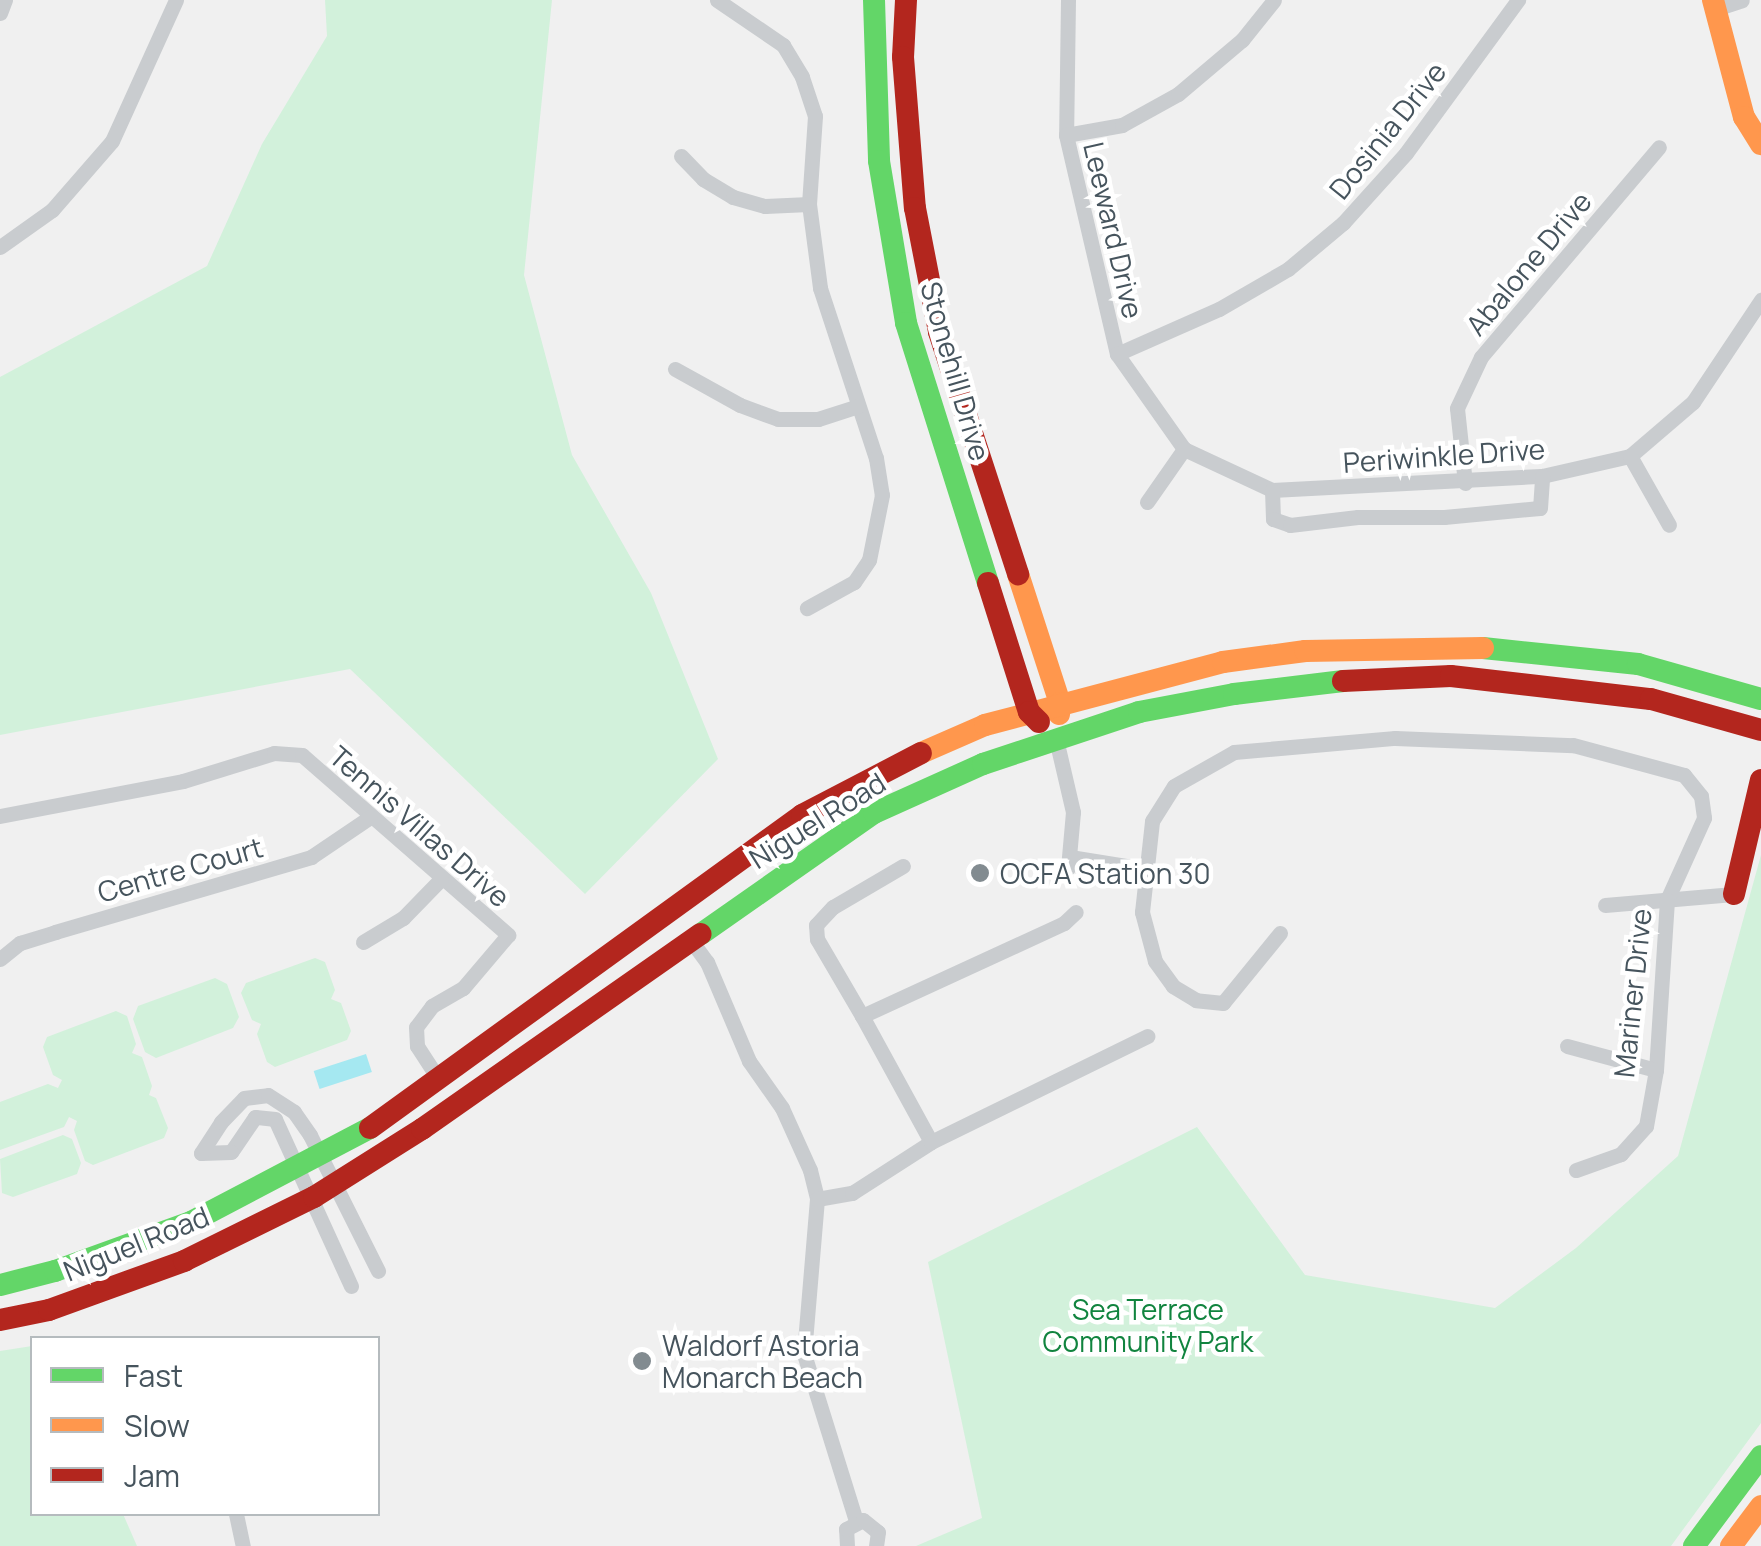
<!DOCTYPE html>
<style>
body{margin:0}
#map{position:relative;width:1761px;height:1546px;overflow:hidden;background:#f0f0f0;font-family:Manrope,sans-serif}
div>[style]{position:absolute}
.green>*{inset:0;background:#d2f1db}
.water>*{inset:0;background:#a5e8f1;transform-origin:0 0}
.street>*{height:15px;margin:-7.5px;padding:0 7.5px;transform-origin:7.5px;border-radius:7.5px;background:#c9cccf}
.fast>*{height:22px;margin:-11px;padding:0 11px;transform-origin:11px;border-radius:11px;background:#63d668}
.slow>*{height:22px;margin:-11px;padding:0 11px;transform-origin:11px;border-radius:11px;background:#ff974d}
.jam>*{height:22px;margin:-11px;padding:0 11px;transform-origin:11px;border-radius:11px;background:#b3261e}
.dots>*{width:28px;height:28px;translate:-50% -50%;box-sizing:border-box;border:5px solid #fff;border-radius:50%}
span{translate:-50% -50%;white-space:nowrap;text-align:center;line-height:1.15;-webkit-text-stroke:9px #fff;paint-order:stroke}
.street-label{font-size:28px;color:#46545d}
.poi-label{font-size:28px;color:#46545d}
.left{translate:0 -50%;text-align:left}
.park-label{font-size:28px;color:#11843f}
.legend{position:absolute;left:30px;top:1336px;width:350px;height:180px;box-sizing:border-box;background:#fff;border:2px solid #b5bbbe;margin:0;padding:12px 18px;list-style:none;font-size:30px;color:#46545d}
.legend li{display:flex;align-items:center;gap:20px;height:50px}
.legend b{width:50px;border:2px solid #b5bbbe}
</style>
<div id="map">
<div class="green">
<div style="clip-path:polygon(325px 0,552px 0,524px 275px,572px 455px,651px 593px,718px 759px,585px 894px,350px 669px,0 735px,0 377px,207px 266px,262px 144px,327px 36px)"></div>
<div style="clip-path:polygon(1761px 855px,1761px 1423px,1671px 1546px,916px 1546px,982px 1518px,928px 1262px,1197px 1127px,1305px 1275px,1495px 1308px,1576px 1248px,1678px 1156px)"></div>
<div style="clip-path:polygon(315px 958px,325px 962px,335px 990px,331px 999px,341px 1003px,351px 1031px,347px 1040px,275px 1067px,267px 1062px,257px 1034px,261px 1024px,252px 1020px,241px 993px,246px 983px)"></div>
<div style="clip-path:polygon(215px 978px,227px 984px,239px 1017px,233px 1028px,156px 1058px,145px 1052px,133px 1019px,138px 1006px)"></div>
<div style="clip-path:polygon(116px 1011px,127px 1016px,136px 1044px,132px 1053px,142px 1057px,152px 1086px,149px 1095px,156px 1098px,168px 1128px,164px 1138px,93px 1165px,85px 1161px,74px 1130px,77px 1121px,69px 1117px,64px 1127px,0 1150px,0 1102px,48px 1084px,58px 1088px,62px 1080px,53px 1075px,43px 1047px,47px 1037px)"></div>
<div style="clip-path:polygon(63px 1135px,72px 1139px,81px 1163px,77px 1174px,13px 1197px,2px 1193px,0 1159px)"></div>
<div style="clip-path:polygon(32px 1346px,32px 1514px,123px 1514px,137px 1546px,0 1546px,0 1351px)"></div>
</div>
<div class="water">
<div style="left:366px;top:1054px;width:19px;height:55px;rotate:72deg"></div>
</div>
<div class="street">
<div style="left:717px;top:0;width:80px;rotate:34.3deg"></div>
<div style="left:783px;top:45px;width:37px;rotate:59deg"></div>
<div style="left:802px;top:77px;width:41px;rotate:71.6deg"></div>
<div style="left:815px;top:116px;width:88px;rotate:93.9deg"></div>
<div style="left:809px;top:204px;width:85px;rotate:82.5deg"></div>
<div style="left:820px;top:288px;width:179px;rotate:71.8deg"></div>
<div style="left:876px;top:458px;width:37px;rotate:81deg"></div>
<div style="left:882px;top:495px;width:66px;rotate:101.3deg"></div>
<div style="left:869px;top:560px;width:27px;rotate:124deg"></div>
<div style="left:854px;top:582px;width:54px;rotate:151deg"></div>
<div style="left:1068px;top:0;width:135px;rotate:90.8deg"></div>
<div style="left:1066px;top:135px;width:225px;rotate:76.9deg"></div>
<div style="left:1117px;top:354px;width:116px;rotate:54.8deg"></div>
<div style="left:1184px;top:449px;width:97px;rotate:25deg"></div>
<div style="left:1272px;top:490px;width:270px;rotate:-3deg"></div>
<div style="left:1542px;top:476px;width:90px;rotate:-12.8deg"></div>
<div style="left:1630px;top:456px;width:83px;rotate:-40.6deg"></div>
<div style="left:1693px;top:402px;width:123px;rotate:-56.3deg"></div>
<div style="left:1715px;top:9px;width:28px;rotate:-18deg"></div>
<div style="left:0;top:13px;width:14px;rotate:-69deg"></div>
<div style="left:1066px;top:135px;width:57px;rotate:-10.1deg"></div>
<div style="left:1122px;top:125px;width:64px;rotate:-29deg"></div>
<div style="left:1178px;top:94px;width:84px;rotate:-40.2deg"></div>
<div style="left:1242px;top:40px;width:51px;rotate:-51.3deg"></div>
<div style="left:681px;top:156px;width:32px;rotate:46deg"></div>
<div style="left:703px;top:179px;width:35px;rotate:31deg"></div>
<div style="left:733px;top:197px;width:33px;rotate:16deg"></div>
<div style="left:765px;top:206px;width:44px;rotate:-2.6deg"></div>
<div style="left:0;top:247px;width:64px;rotate:-35.4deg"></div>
<div style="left:52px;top:210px;width:91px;rotate:-49deg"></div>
<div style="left:112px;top:141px;width:155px;rotate:-65.6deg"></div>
<div style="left:1117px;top:354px;width:111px;rotate:-23.8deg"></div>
<div style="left:1219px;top:309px;width:80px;rotate:-30.1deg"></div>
<div style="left:1288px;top:269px;width:72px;rotate:-39.9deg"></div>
<div style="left:1343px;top:223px;width:94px;rotate:-48deg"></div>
<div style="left:1406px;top:153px;width:190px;rotate:-53.8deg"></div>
<div style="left:675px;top:369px;width:74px;rotate:29deg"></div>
<div style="left:740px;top:405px;width:40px;rotate:20.2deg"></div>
<div style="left:778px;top:419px;width:40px"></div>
<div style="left:818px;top:419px;width:42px;rotate:-18deg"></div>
<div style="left:1630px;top:456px;width:79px;rotate:60.5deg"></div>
<div style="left:1465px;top:483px;width:75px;rotate:-96.1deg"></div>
<div style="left:1457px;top:408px;width:56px;rotate:-64.8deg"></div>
<div style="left:1481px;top:357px;width:275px;rotate:-49.7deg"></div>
<div style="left:1272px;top:490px;width:29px;rotate:88deg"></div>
<div style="left:1273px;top:519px;width:18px;rotate:19deg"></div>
<div style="left:1290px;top:525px;width:68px;rotate:-6.7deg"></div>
<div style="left:1358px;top:517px;width:86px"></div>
<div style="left:1444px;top:517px;width:96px;rotate:-5.4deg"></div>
<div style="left:1540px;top:508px;width:32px;rotate:-86deg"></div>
<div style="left:1147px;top:502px;width:65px;rotate:-55.1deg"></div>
<div style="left:1056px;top:739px;width:75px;rotate:76.9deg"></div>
<div style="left:1073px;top:812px;width:56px;rotate:95.1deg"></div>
<div style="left:0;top:816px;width:186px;rotate:-10.8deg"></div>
<div style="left:183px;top:781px;width:95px;rotate:-17.1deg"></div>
<div style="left:274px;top:753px;width:28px;rotate:4deg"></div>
<div style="left:302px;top:755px;width:274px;rotate:41.1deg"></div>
<div style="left:508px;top:935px;width:70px;rotate:130.3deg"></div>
<div style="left:463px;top:988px;width:36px;rotate:150deg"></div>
<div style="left:432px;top:1006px;width:26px;rotate:127deg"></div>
<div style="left:416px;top:1027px;width:19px;rotate:87deg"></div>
<div style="left:417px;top:1046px;width:37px;rotate:57deg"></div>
<div style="left:1070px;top:857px;width:77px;rotate:9deg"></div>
<div style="left:1605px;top:905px;width:129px;rotate:-4.9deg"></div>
<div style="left:1280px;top:933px;width:90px;rotate:129.2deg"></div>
<div style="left:1223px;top:1003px;width:27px;rotate:-174deg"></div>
<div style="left:1196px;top:1000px;width:27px;rotate:-149deg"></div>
<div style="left:1173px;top:986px;width:31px;rotate:-126deg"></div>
<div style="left:1155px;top:961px;width:51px;rotate:-104.9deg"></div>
<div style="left:1142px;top:912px;width:92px;rotate:-83.7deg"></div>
<div style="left:1152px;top:821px;width:41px;rotate:-57.8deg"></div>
<div style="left:1174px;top:786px;width:69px;rotate:-29.5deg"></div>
<div style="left:1234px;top:752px;width:162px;rotate:-5deg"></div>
<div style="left:1395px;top:738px;width:178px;rotate:2.3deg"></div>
<div style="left:1573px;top:745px;width:115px;rotate:15.1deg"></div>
<div style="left:1684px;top:775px;width:27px;rotate:51deg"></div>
<div style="left:1701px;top:796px;width:22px;rotate:82deg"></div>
<div style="left:1704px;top:818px;width:90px;rotate:114.3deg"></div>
<div style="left:1667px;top:900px;width:170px;rotate:93.7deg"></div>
<div style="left:1656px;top:1070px;width:57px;rotate:100.1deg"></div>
<div style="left:1646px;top:1126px;width:38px;rotate:132deg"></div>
<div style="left:1621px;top:1154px;width:48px;rotate:160.4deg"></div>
<div style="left:690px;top:939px;width:29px;rotate:54deg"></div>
<div style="left:707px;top:962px;width:108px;rotate:67deg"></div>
<div style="left:749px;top:1061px;width:57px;rotate:54.9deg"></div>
<div style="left:782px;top:1108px;width:68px;rotate:65.7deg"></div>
<div style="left:810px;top:1170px;width:30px;rotate:76deg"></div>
<div style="left:817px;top:1199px;width:156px;rotate:94.8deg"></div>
<div style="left:804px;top:1354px;width:175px;rotate:72.7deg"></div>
<div style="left:363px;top:942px;width:47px;rotate:-31deg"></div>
<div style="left:403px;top:918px;width:54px;rotate:-45.7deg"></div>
<div style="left:0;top:959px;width:26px;rotate:-39deg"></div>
<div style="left:20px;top:943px;width:37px;rotate:-17deg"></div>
<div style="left:55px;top:932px;width:267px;rotate:-16.3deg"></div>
<div style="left:311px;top:857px;width:71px;rotate:-34.1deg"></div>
<div style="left:862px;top:1016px;width:89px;rotate:-120.3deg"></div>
<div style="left:817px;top:939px;width:14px;rotate:-94deg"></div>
<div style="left:816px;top:925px;width:25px;rotate:-47deg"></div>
<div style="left:833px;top:907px;width:81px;rotate:-30.4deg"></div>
<div style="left:1567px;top:1046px;width:92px;rotate:15.1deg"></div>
<div style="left:931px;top:1142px;width:144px;rotate:-118.7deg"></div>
<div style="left:862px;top:1016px;width:222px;rotate:-24.7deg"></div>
<div style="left:1064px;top:923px;width:16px;rotate:-43deg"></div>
<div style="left:817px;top:1199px;width:36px;rotate:-10deg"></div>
<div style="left:852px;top:1193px;width:94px;rotate:-32.8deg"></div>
<div style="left:931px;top:1142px;width:241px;rotate:-26.1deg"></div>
<div style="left:351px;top:1286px;width:183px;rotate:-114.5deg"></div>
<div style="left:275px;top:1119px;width:20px;rotate:-174deg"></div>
<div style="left:255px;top:1117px;width:42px;rotate:124.4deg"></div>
<div style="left:231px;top:1152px;width:30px;rotate:178deg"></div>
<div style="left:201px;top:1153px;width:37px;rotate:-57deg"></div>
<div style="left:221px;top:1122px;width:33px;rotate:-46deg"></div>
<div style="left:244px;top:1098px;width:24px;rotate:-7deg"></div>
<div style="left:268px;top:1095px;width:31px;rotate:33deg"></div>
<div style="left:294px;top:1112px;width:28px;rotate:55deg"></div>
<div style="left:310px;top:1135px;width:152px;rotate:63.4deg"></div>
<div style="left:236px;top:1514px;width:33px;rotate:78deg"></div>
<div style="left:847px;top:1546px;width:17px;rotate:-93deg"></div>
<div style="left:846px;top:1529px;width:19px;rotate:-28deg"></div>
<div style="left:863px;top:1520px;width:19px;rotate:39deg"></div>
<div style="left:878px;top:1532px;width:14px;rotate:98deg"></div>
</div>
<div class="fast">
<div style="left:874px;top:0;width:161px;rotate:88.2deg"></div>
<div style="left:879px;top:161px;width:164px;rotate:80.5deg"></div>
<div style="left:906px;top:323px;width:273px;rotate:72.5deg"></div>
<div style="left:1483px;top:648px;width:156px;rotate:5.9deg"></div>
<div style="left:1638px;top:664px;width:128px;rotate:15.9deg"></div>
<div style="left:701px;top:934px;width:211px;rotate:-35deg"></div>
<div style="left:874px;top:813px;width:120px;rotate:-24.2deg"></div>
<div style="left:983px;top:764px;width:164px;rotate:-18.4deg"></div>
<div style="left:1139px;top:712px;width:97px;rotate:-10.7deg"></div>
<div style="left:1234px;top:694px;width:110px;rotate:-6.8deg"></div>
<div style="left:0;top:1285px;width:57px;rotate:-14.3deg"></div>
<div style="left:55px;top:1271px;width:145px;rotate:-19.8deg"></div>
<div style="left:191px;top:1222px;width:202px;rotate:-27.7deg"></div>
<div style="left:1694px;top:1546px;width:112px;rotate:-53.3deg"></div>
</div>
<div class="slow">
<div style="left:1713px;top:0;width:121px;rotate:75.2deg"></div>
<div style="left:1744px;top:117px;width:32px;rotate:58deg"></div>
<div style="left:1018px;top:574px;width:136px;rotate:72deg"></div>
<div style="left:1060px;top:703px;width:11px;rotate:95deg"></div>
<div style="left:921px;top:753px;width:70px;rotate:-23.6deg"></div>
<div style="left:985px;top:725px;width:246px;rotate:-14.8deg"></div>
<div style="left:1223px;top:662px;width:83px;rotate:-7.6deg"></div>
<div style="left:1305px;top:651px;width:178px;rotate:-1deg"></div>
<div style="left:1731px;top:1546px;width:50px;rotate:-53.1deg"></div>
</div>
<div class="jam">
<div style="left:906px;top:0;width:57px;rotate:93deg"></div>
<div style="left:903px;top:57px;width:151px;rotate:85.5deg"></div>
<div style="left:915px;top:208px;width:126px;rotate:79deg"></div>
<div style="left:939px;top:332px;width:255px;rotate:71.9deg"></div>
<div style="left:988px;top:583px;width:135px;rotate:72.4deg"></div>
<div style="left:1029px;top:712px;width:14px;rotate:45deg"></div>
<div style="left:1343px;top:681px;width:108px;rotate:-2.7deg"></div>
<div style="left:1451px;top:676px;width:201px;rotate:6.6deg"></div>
<div style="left:1651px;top:699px;width:114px;rotate:15.7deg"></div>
<div style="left:1734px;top:894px;width:117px;rotate:-76.7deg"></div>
<div style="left:370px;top:1128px;width:533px;rotate:-35.92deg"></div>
<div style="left:802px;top:815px;width:134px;rotate:-27.5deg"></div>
<div style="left:0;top:1320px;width:50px;rotate:-11.5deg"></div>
<div style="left:49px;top:1310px;width:144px;rotate:-19.9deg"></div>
<div style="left:184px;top:1261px;width:145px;rotate:-26.2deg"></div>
<div style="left:314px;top:1197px;width:128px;rotate:-32.2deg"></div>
<div style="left:422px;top:1129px;width:340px;rotate:-35deg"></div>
</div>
<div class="dots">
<div style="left:980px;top:873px;background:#828b90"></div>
<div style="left:642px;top:1361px;background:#828b90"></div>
</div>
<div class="street-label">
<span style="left:1387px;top:130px;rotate:-51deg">Dosinia Drive</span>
<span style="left:1114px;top:230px;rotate:77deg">Leeward Drive</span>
<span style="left:1528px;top:263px;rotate:-50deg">Abalone Drive</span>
<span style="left:956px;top:371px;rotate:74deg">Stonehill Drive</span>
<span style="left:1444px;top:455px;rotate:-4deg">Periwinkle Drive</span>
<span style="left:817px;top:820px;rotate:-32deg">Niguel Road</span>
<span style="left:420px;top:826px;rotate:41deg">Tennis Villas Drive</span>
<span style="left:180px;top:869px;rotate:-16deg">Centre Court</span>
<span style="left:1632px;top:993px;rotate:-84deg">Mariner Drive</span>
<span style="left:136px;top:1243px;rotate:-22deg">Niguel Road</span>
</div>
<div class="poi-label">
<span class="left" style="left:1000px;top:873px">OCFA Station 30</span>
<span class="left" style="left:662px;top:1361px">Waldorf Astoria<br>Monarch Beach</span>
</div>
<div class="park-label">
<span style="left:1148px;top:1325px">Sea Terrace<br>Community Park</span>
</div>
<ul class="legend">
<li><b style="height:12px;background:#63d668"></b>Fast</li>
<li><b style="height:12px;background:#ff974d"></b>Slow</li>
<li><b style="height:12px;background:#b3261e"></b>Jam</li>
</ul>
</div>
